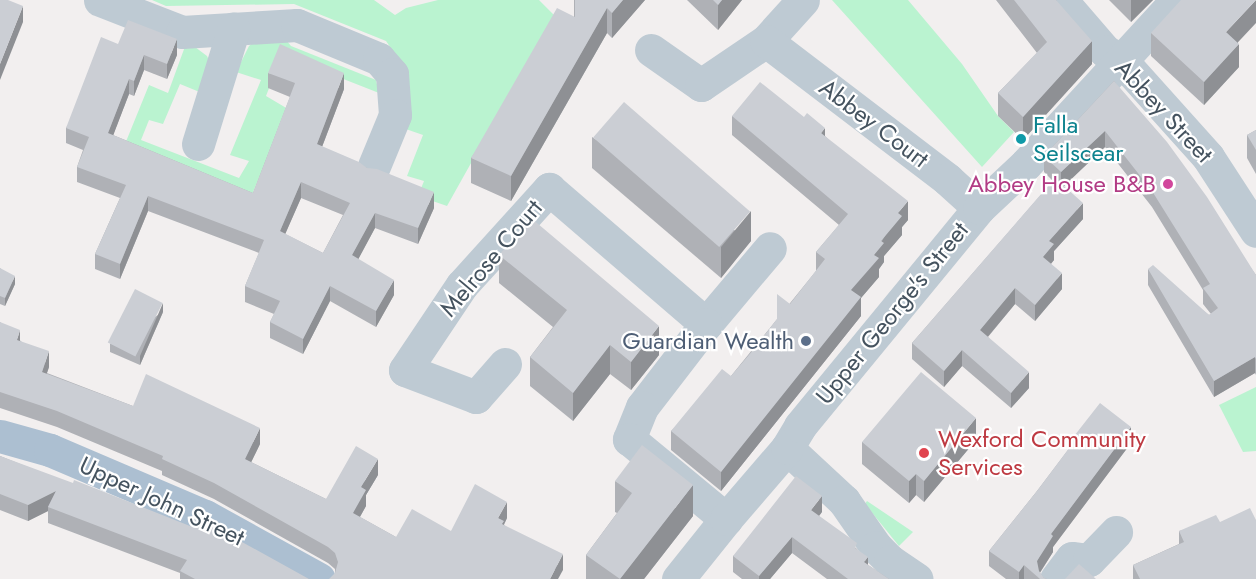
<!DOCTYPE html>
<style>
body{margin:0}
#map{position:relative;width:1256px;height:579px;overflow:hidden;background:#f2efef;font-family:Jost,sans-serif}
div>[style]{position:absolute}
.green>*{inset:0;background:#baf3d0}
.minor>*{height:33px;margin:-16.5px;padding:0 16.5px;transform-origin:16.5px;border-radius:16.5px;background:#becad3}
.major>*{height:33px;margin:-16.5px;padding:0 16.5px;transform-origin:16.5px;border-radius:16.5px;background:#acbfd1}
.wall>*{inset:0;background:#afb1b6}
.shaded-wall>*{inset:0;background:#8e9094}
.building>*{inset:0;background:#cbced4;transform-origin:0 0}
.dots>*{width:16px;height:16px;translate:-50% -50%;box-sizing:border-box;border:3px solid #fff;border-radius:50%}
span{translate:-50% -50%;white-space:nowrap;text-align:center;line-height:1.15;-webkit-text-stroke:4.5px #fff;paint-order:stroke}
.street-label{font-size:24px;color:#45535f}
.culture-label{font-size:24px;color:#0d838f}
.left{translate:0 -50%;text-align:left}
.hotel-label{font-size:24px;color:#b23c85}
.right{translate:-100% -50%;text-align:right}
.service-label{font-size:24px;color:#4e5e75}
.health-label{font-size:24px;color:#be3a42}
</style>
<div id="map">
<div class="green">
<div style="clip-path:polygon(152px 0,374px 0,395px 15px,406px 8px,438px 0,539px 0,554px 15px,447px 206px,418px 196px,424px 181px,407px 176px,423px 135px,400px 127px,406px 70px,386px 41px,294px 4px,166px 6px)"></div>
<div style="clip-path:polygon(832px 0,908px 0,962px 64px,998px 116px,1014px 132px,982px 167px)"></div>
<div style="clip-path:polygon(281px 34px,291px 46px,376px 80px,379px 93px,295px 60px,280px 60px,266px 96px,288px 109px,251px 197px,125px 144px,149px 85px,168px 93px,187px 41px,207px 56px,213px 69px,202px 93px,180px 84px,163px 124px,149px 120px,141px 140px,239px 178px,249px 161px,230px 155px,261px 80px,236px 72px,249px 46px,262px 35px)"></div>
<div style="clip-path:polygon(1256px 387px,1256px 451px,1243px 452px,1219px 405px)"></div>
<div style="clip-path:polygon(867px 501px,913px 532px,899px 546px,865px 504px)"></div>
</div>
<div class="minor">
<div style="left:100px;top:0;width:88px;rotate:21.3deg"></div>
<div style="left:182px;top:32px;width:115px;rotate:-3.5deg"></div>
<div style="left:297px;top:25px;width:89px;rotate:22.5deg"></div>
<div style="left:379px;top:59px;width:20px;rotate:49deg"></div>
<div style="left:392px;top:74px;width:41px;rotate:85.8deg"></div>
<div style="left:395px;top:115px;width:55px;rotate:112.4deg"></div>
<div style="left:1061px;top:0;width:67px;rotate:49.2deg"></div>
<div style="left:1105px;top:51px;width:20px;rotate:30deg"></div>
<div style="left:1122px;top:61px;width:129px;rotate:48.1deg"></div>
<div style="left:1208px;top:157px;width:88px;rotate:57deg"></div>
<div style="left:766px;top:41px;width:55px;rotate:-47.9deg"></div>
<div style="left:651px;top:50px;width:61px;rotate:35deg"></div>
<div style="left:701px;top:85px;width:78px;rotate:-34.1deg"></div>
<div style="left:766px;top:41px;width:228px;rotate:37.3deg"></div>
<div style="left:947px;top:179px;width:43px;rotate:42.2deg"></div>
<div style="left:198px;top:144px;width:121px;rotate:-72.8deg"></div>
<div style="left:706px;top:324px;width:99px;rotate:-49.9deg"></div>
<div style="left:505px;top:364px;width:44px;rotate:131.3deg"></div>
<div style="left:476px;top:397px;width:76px;rotate:-159.2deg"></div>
<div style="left:405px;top:370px;width:102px;rotate:-56.2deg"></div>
<div style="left:462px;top:285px;width:130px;rotate:-47.8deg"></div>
<div style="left:549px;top:189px;width:207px;rotate:40.7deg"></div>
<div style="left:706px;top:324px;width:105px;rotate:127.6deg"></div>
<div style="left:642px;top:407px;width:35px;rotate:112deg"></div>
<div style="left:629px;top:439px;width:126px;rotate:39.5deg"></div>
<div style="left:787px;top:448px;width:78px;rotate:42.9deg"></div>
<div style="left:844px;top:501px;width:56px;rotate:55.2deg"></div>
<div style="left:876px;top:547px;width:20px;rotate:45deg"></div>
<div style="left:890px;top:561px;width:32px;rotate:34deg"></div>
<div style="left:678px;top:579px;width:77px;rotate:-51.3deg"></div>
<div style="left:726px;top:519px;width:94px;rotate:-49.3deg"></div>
<div style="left:787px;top:448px;width:26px;rotate:-59deg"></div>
<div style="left:800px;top:426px;width:282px;rotate:-50.6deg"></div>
<div style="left:979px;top:208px;width:64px;rotate:-43.1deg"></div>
<div style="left:1026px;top:164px;width:223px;rotate:-47.4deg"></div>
<div style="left:1056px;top:579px;width:26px;rotate:-53deg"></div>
<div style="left:1072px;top:558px;width:17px;rotate:7deg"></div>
<div style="left:1089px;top:560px;width:39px;rotate:-46deg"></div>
</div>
<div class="major">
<div style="left:0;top:436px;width:52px;rotate:15.6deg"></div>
<div style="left:50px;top:450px;width:168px;rotate:23.1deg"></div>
<div style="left:205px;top:516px;width:130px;rotate:28.9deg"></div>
</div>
<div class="wall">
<div style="clip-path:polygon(574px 0,645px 0,612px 38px,607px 33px,511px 201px,471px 183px,471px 158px,574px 17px)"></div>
<div style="clip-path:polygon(687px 0,742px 0,718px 30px)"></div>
<div style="clip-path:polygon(996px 0,1056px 0,1092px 64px,1023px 140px,998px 116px,998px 93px,1037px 53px)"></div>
<div style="clip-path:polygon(1109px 0,1153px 0,1131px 22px)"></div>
<div style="clip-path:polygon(1151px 33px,1238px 42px,1239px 67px,1204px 105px,1151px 56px)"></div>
<div style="clip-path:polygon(evenodd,118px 44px,177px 55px,167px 79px,144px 70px,134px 96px,129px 94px,113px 135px,253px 193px,290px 97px,268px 88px,268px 73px,344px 89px,322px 147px,367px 168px,434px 208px,418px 244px,375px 228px,358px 259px,394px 295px,376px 327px,330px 301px,303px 354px,270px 338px,270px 322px,274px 314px,245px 302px,245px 286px,259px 253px,148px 211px,120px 279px,95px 269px,95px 254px,120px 198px,77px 182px,77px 167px,83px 150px,66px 143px,66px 128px,118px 44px,301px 198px,343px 215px,323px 253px,285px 234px,301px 198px)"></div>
<div style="clip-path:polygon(1114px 81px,1256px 275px,1256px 375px,1255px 373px,1214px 397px,1148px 285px,1148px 269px,1209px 315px,1211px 314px,1203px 304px,1203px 290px,1152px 207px,1105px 147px,1063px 186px,1083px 219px,1054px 251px,1054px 260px,1051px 264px,1062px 289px,1035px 321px,1015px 304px,988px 337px,1029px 388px,1011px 408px,962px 366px,944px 387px,912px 359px,912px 343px,1053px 181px,1044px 172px,1044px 156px)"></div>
<div style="clip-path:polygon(732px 116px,825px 136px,908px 220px,902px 227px,902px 235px,884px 256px,884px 262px,879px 269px,879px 277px,861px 298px,861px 316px,721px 491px,671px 450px,671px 431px,731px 376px,816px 271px,816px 252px,839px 225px,732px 135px)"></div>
<div style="clip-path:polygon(1256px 130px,1256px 174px,1247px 158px,1247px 135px)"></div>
<div style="clip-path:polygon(592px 137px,751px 241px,721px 278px,592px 168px)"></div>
<div style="clip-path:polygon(499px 255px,659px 355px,631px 390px,610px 374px,573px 421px,530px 386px,530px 357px,553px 327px,499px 283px)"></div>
<div style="clip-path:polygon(0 268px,15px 284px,5px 306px,0 304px)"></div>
<div style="clip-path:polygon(163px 312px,140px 365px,110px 352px,110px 344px)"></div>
<div style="clip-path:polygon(0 322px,49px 367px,47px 373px,133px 406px,260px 444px,251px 462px,326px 499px,378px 475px,366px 495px,366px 506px,360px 517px,396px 537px,451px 531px,507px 518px,504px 525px,563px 570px,335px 573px,335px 569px,328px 563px,214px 499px,162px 475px,162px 471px,57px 427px,0 408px)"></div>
<div style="clip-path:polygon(976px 440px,924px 502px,916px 495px,909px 503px,862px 464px,862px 442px)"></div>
<div style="clip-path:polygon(1071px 440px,1131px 443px,1053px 547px,1053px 552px,1040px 573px,1044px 578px,1047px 579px,1006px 579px,989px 566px,989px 551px,1037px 491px,1071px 446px)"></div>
<div style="clip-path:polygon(0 456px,309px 579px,180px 579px,180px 573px,48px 523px,48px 511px,28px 521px,0 510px)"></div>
<div style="clip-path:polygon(615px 481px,693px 516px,644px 579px,586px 579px,586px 555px,617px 513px,615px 512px)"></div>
<div style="clip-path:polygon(822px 512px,819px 516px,857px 549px,868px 565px,889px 579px,827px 579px,792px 553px,770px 579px,742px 579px,733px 572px,733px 556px)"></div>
<div style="clip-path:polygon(1220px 522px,1256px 579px,1133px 579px,1133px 565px,1179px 544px,1179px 531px)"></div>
</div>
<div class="shaded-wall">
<div style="clip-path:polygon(623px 0,645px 0,612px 38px,612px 13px)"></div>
<div style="clip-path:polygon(722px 0,742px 0,718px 30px,718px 5px)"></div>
<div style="clip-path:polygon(1131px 0,1153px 0,1131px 22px)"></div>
<div style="clip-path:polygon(1256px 0,1256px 23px,1226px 55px,1226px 32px)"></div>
<div style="clip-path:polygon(23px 6px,23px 22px,0 80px,0 64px)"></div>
<div style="clip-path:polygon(607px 8px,607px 33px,511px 201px,511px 176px)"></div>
<div style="clip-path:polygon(177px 39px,177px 55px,167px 79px,167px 64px)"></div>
<div style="clip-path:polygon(1092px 41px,1092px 64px,1023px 140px,1023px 117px)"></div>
<div style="clip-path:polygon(1239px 44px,1239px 67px,1204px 105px,1204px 82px)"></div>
<div style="clip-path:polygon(144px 55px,144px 70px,134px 96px,134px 81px)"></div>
<div style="clip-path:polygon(344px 73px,344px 89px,317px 160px,317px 144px)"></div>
<div style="clip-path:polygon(129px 79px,129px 94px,108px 149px,108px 133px)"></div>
<div style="clip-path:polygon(825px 128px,825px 147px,821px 133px)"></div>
<div style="clip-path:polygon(1105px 131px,1105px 147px,1061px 189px,1061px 172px)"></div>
<div style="clip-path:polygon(301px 182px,301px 198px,280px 246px,280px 231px)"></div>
<div style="clip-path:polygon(434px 192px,434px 208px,418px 244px,418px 228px)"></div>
<div style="clip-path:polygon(148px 196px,148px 211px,120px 279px,120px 264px)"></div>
<div style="clip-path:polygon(908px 201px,908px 220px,902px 227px,902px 235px,884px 256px,884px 262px,879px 269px,879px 277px,861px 298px,861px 316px,721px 491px,721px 472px,874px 255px,898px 213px)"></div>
<div style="clip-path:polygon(1083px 203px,1083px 219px,1054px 251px,1054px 260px,1043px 273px,1043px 257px,1049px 241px)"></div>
<div style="clip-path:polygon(751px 211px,751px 241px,721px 278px,721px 247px)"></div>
<div style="clip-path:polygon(375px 213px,375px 228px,352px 271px,352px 255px)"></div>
<div style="clip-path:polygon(1062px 273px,1062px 289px,1035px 321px,1035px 305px)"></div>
<div style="clip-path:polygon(15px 276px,15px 284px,5px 306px,5px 298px)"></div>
<div style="clip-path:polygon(394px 280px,394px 295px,376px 327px,376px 311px)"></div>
<div style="clip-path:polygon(330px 286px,330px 301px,303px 354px,303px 339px)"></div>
<div style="clip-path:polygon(1015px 288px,1015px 304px,980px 346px,980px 330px)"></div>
<div style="clip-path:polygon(163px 303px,163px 312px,140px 365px,140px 356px)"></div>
<div style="clip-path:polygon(659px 326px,659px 355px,631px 390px,631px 362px)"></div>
<div style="clip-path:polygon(20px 330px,20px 345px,17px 340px)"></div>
<div style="clip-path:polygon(610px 345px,610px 374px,573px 421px,573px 393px)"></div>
<div style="clip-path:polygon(962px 350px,962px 366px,944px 387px,944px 371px)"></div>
<div style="clip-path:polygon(49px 351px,49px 367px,42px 387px,42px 372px)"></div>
<div style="clip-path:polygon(1255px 357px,1255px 373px,1214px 397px,1214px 381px)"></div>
<div style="clip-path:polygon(1029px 372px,1029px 388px,1011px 408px,1011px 393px)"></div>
<div style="clip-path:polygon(976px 418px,976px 440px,924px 502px,924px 481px)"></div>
<div style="clip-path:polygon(1131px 427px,1131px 443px,1053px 547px,1053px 552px,1037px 577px,1037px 561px,1051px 534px)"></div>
<div style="clip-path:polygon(260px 428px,260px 444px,245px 475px,245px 459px)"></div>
<div style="clip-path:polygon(378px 459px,378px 475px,366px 495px,366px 506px,353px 529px,353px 513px,361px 487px)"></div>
<div style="clip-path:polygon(916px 474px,916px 495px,909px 503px,909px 481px)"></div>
<div style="clip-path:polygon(693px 485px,693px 516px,644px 579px,620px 579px)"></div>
<div style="clip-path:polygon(56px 491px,48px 507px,48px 511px,28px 521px,28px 505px)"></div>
<div style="clip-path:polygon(822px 496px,822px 512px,811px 526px,811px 510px)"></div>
<div style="clip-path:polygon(507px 502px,507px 518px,504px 524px,504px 537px,498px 518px)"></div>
<div style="clip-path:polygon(792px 537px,792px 553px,770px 579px,759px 579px,759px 576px)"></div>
<div style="clip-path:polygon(563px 554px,563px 570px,558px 579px,550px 579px)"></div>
<div style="clip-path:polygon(868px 557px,868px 572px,864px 562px)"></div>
<div style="clip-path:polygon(1024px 565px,1024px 579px,1019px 579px,1019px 572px)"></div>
</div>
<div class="building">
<div style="clip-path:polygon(0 0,8px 0,23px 6px,0 64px)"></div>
<div style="clip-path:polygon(575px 0,623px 0,612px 13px,607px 8px,511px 176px,471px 158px,557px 8px,575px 17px)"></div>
<div style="clip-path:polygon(713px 0,722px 0,718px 5px)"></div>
<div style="clip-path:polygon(1014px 0,1056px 0,1092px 41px,1023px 117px,998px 93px,1047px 42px)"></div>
<div style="clip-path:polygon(1181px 0,1256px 0,1226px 32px,1239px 44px,1204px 82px,1151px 33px)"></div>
<div style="clip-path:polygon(evenodd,128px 20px,177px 39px,167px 64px,144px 55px,134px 81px,129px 79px,108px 133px,253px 193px,295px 83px,268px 73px,280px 44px,344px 73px,317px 144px,359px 162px,367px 168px,377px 169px,434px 192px,418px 228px,375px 213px,352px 255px,394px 280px,376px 311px,330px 286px,303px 339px,270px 322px,280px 301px,245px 286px,264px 240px,148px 196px,120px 264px,95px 254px,126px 185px,77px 167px,89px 137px,66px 128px,101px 37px,118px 44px,128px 20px,301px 182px,350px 203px,323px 253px,280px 231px,301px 182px)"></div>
<div style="clip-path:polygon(1114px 81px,1167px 142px,1207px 197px,1256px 275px,1256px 359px,1255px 357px,1214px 381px,1148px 269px,1153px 265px,1209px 315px,1218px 308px,1203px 288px,1210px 284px,1152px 191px,1105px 131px,1061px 172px,1044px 156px)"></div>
<div style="clip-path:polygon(760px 82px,804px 117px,807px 113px,825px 128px,821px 133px,908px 201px,898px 213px,902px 216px,881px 241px,884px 243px,874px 255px,879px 258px,851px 290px,861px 297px,721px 472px,671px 431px,722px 369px,731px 376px,754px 349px,777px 319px,777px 294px,790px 304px,825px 259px,816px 252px,848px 214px,732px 116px)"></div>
<div style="left:624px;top:102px;width:167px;height:47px;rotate:41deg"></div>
<div style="clip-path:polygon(1256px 130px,1256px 150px,1247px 135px)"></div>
<div style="clip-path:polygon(1055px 178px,1083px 203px,1049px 241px,1054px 244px,1043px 257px,1062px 273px,1035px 305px,1015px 288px,980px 330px,1029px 372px,1011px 393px,962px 350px,944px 371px,912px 343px)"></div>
<div style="clip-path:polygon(531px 218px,659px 326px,631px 362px,610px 345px,573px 393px,530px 357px,567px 310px,499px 255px)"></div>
<div style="clip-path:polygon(0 268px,15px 276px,5px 298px,0 296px)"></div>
<div style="left:135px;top:289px;width:31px;height:60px;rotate:27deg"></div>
<div style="clip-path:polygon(0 322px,20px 330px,17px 340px,49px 351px,42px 372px,133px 406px,146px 374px,260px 428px,245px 459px,326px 499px,356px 446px,378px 459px,361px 487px,366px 490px,353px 513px,396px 537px,412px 509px,451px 531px,475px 484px,507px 502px,498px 518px,504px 521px,502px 524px,563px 554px,550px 579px,329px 579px,335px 573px,338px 562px,335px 553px,328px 547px,214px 483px,162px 459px,163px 456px,57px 411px,0 392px)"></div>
<div style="clip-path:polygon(921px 372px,976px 418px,924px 481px,916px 474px,909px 481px,862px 442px)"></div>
<div style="clip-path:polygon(1100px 403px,1131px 427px,1051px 534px,1053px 536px,1037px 561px,1039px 571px,1044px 578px,1047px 579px,1040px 579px,1024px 565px,1019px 572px,989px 551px,1037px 491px,1073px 443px,1071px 440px)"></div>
<div style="clip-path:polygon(642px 445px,693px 485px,620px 579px,586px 555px,632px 493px,615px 481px)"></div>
<div style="clip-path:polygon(0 456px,73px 483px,74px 480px,190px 526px,195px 516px,309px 579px,195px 579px,180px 571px,187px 560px,48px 507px,56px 491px,28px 505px,0 494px)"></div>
<div style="clip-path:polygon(796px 476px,822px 496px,811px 510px,857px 543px,855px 548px,868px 557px,864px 562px,889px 579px,848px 579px,792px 537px,759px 576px,733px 556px)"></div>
<div style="clip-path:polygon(1250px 508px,1256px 520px,1256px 579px,1140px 579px,1133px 565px,1184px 542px,1179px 531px,1216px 515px,1220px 522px)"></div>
<div style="clip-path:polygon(1079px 564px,1096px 579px,1065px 579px)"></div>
</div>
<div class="dots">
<div style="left:1021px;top:139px;background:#0f9aa8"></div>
<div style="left:1168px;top:184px;background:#d1479c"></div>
<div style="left:806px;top:341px;background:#5c6f8a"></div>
<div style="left:924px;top:453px;background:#e0444e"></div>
</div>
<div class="street-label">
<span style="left:1164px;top:111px;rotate:47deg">Abbey Street</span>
<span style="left:874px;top:123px;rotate:37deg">Abbey Court</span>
<span style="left:491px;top:258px;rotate:-50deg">Melrose Court</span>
<span style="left:892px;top:313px;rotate:-51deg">Upper George's Street</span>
<span style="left:162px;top:501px;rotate:25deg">Upper John Street</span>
</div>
<div class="culture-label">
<span class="left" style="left:1033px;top:139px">Falla<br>Seilscear</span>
</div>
<div class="hotel-label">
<span class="right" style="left:1156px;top:184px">Abbey House B&amp;B</span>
</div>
<div class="service-label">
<span class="right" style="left:794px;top:341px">Guardian Wealth</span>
</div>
<div class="health-label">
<span class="left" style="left:938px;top:453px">Wexford Community<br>Services</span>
</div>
</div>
